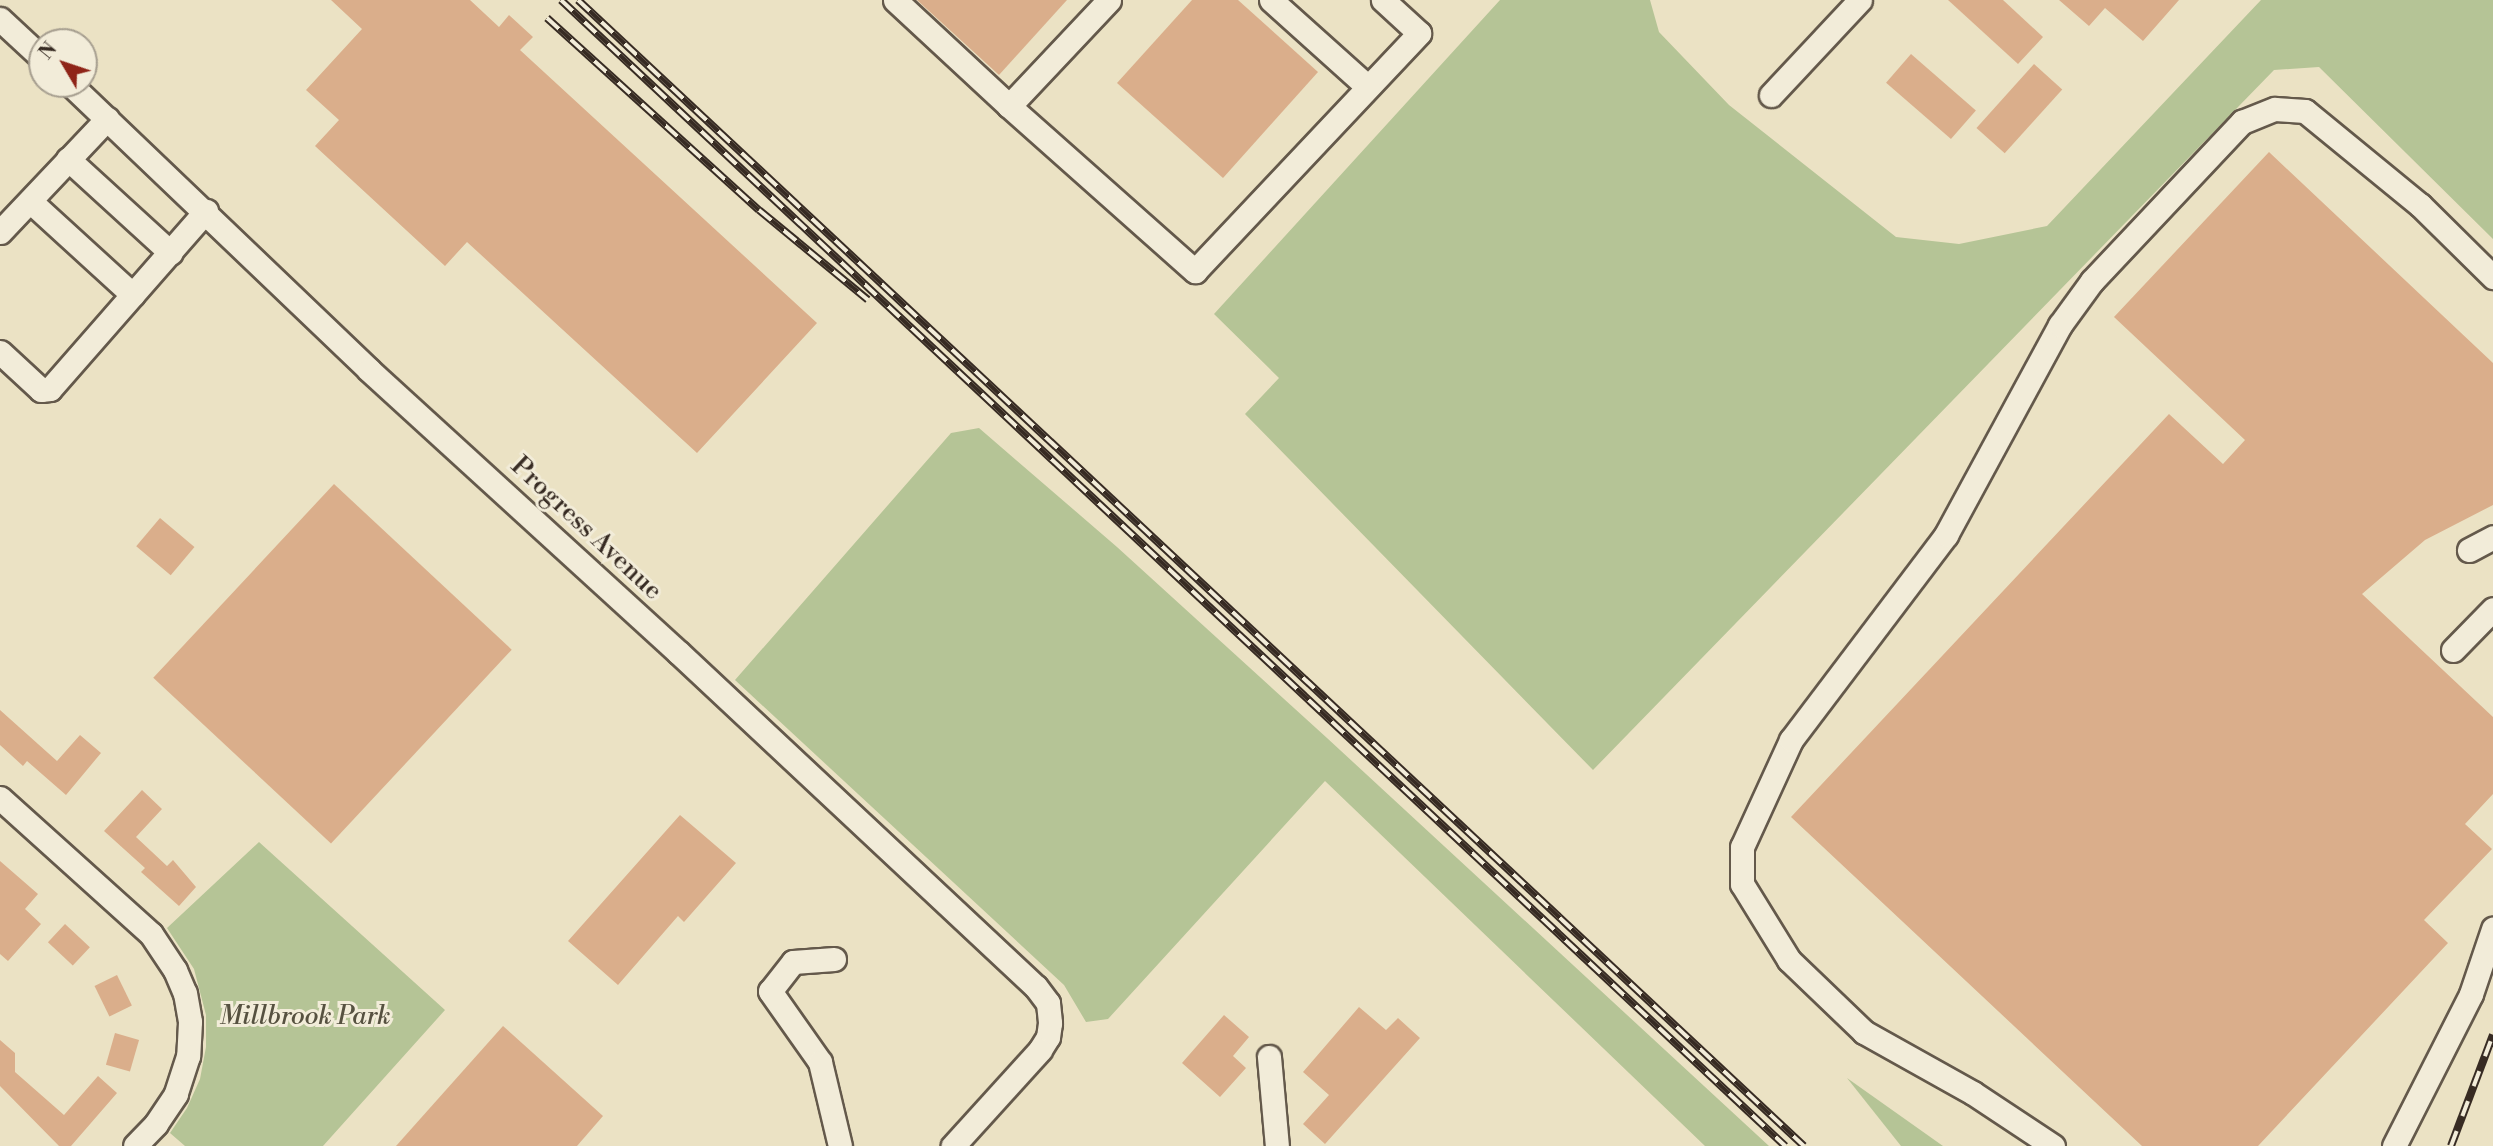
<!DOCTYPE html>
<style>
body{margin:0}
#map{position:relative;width:2493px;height:1146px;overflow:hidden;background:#ebe2c4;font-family:"Libre Bodoni",serif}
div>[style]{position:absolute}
.green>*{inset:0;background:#b5c496}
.building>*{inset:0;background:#daae8b;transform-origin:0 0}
.roads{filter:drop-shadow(2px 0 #64594b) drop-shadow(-2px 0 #64594b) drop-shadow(0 2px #64594b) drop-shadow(0 -2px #64594b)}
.minor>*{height:23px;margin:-11.5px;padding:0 11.5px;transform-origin:11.5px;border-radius:11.5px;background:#f2ecd9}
.rail>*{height:8px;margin-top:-4px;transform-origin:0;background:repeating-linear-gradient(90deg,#f2ecd9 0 16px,#372b23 0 32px);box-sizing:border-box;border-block:2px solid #372b23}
span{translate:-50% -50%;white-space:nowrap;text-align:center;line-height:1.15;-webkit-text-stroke:6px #f2ecd9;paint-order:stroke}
.street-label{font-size:26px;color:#372b23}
.park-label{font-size:26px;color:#565140;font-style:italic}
.north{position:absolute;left:28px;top:28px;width:70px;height:70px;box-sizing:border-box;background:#f2ecd9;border:2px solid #a79f90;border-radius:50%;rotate:309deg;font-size:19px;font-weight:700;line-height:28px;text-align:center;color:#372b23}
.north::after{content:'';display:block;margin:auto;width:24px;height:32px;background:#8f2418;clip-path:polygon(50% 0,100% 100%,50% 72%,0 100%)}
</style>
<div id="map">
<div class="green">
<div style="clip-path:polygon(1500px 0,1650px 0,1659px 32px,1729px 105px,1896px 237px,1959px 244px,2047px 226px,2261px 0,2493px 0,2493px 239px,2319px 67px,2274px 70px,1593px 770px,1245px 414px,1279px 378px,1214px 314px)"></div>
<div style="clip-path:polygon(979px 428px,1117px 547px,1327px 738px,1769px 1146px,1705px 1146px,1325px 781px,1108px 1019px,1086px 1022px,1064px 985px,735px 680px,951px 433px)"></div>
<div style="clip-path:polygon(259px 842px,445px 1010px,323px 1146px,185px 1146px,170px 1133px,187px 1108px,200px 1079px,206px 1047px,206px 1015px,194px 969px,167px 928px)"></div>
<div style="clip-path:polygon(1847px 1078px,1943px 1146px,1901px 1146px)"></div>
</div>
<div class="building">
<div style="clip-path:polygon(331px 0,470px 0,499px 27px,509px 15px,533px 37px,520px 50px,817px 323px,697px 453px,467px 242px,445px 266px,315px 146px,339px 120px,306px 90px,362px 29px)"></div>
<div style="clip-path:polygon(917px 0,1067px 0,999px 75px)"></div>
<div style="clip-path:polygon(1192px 0,1238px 0,1318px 72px,1223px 178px,1117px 83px)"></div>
<div style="clip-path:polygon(1948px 0,2003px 0,2043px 37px,2018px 64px)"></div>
<div style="clip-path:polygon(2059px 0,2179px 0,2143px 41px,2105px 8px,2089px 26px)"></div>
<div style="left:1911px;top:54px;width:86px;height:38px;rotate:41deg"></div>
<div style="left:2034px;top:64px;width:38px;height:86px;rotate:42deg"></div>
<div style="clip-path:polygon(2269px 152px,2493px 363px,2493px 505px,2425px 540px,2362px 594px,2493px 717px,2493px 794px,2465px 824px,2492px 849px,2424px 920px,2448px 943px,2258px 1146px,2142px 1146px,1791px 817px,2169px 414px,2223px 464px,2245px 440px,2114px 317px)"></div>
<div style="left:334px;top:484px;width:243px;height:265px;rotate:43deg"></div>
<div style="left:160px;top:518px;width:45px;height:37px;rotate:40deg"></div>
<div style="clip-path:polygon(0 710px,57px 761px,80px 735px,101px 753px,66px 795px,27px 761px,23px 766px,0 745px)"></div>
<div style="clip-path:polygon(142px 790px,162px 809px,136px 837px,167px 866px,173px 860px,196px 887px,179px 906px,141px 872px,145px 868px,104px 831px)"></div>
<div style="clip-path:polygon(680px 815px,736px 863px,684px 922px,678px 916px,618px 985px,568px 941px)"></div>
<div style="clip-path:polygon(0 861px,38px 894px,25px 909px,41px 924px,8px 961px,0 954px)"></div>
<div style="left:65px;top:924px;width:34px;height:25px;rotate:43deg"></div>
<div style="left:117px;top:975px;width:34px;height:25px;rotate:64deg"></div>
<div style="clip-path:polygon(1359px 1007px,1386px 1030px,1398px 1018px,1420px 1038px,1325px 1144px,1303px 1124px,1329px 1095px,1303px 1072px)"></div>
<div style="clip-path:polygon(1224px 1015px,1249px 1037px,1233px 1056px,1246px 1068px,1220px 1097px,1182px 1063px)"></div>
<div style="clip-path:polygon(503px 1026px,603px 1116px,577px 1146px,396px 1146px)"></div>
<div style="left:115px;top:1033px;width:25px;height:33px;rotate:16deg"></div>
<div style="clip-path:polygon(0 1040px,15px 1053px,15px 1072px,64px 1115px,98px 1076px,117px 1093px,71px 1146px,59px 1146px,0 1086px)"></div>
</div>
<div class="roads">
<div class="minor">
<div style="left:895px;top:0;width:156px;rotate:42.9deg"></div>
<div style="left:1109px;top:0;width:146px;rotate:133.3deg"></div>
<div style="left:1009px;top:106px;width:249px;rotate:41.6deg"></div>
<div style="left:1195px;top:271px;width:327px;rotate:-46.7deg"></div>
<div style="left:1419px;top:33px;width:49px;rotate:-137.5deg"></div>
<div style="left:1271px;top:0;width:130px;rotate:41.9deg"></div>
<div style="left:0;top:19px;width:57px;rotate:42.9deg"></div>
<div style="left:70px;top:84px;width:414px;rotate:43.7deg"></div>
<div style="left:369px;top:370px;width:418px;rotate:42.4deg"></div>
<div style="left:678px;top:652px;width:490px;rotate:43.1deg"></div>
<div style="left:1036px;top:987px;width:20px;rotate:53deg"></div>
<div style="left:1048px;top:1003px;width:20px;rotate:84deg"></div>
<div style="left:1050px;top:1023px;width:14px;rotate:98deg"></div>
<div style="left:1048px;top:1037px;width:15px;rotate:122deg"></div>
<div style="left:1040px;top:1050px;width:130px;rotate:132.2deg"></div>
<div style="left:1771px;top:95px;width:130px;rotate:-46.9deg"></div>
<div style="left:68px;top:159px;width:139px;rotate:42.4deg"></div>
<div style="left:30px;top:201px;width:139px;rotate:42.4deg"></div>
<div style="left:0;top:232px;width:156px;rotate:-46.6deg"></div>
<div style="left:0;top:352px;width:56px;rotate:42.8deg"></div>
<div style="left:41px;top:390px;width:9px;rotate:-6deg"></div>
<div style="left:50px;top:389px;width:237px;rotate:-48.8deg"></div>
<div style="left:2469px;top:550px;width:27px;rotate:-28deg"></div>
<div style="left:2453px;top:650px;width:57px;rotate:-45.7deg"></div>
<div style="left:0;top:798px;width:203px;rotate:42deg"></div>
<div style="left:151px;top:934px;width:43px;rotate:56.3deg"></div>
<div style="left:175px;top:970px;width:25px;rotate:67deg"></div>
<div style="left:185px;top:993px;width:29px;rotate:80deg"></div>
<div style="left:190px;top:1022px;width:34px;rotate:93deg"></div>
<div style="left:188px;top:1056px;width:40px;rotate:108deg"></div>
<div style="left:176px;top:1094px;width:36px;rotate:124deg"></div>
<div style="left:156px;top:1124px;width:30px;rotate:134deg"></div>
<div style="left:834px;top:959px;width:41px;rotate:175.8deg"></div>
<div style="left:793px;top:962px;width:37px;rotate:128deg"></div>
<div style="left:770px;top:991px;width:87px;rotate:54.8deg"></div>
<div style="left:820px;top:1062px;width:86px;rotate:76.6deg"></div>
<div style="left:1269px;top:1057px;width:89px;rotate:84.9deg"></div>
<div style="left:2053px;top:1146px;width:96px;rotate:-146.5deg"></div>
<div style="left:1973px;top:1093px;width:125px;rotate:-150.8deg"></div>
<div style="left:1864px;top:1032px;width:104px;rotate:-136.2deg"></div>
<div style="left:1789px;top:960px;width:89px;rotate:-121.7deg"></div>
<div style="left:1742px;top:884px;width:37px;rotate:-90deg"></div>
<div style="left:1742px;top:847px;width:118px;rotate:-65.4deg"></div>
<div style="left:1791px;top:740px;width:257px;rotate:-52.9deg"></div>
<div style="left:1946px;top:535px;width:239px;rotate:-61.5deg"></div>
<div style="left:2060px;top:325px;width:54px;rotate:-54deg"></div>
<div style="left:2092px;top:281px;width:219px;rotate:-46.7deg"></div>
<div style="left:2242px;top:122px;width:35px;rotate:-22deg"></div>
<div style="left:2275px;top:109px;width:30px;rotate:4deg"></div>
<div style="left:2305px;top:111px;width:149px;rotate:39.3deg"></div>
<div style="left:2420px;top:205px;width:103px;rotate:44.6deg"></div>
<div style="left:2394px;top:1146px;width:170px;rotate:-63.1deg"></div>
<div style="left:2471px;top:994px;width:69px;rotate:-71.3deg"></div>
</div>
</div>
<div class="rail">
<div style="left:561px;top:0;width:1677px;rotate:43.11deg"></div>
<div style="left:578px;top:0;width:1678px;rotate:43.07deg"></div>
<div style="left:547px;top:18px;width:286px;rotate:42.2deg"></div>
<div style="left:759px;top:210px;width:141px;rotate:39.5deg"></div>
<div style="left:2451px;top:1146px;width:119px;rotate:-69.3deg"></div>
</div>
<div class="street-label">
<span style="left:586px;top:529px;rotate:43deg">Progress Avenue</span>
</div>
<div class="park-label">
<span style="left:305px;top:1017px">Millbrook Park</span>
</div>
<div class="north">N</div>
</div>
